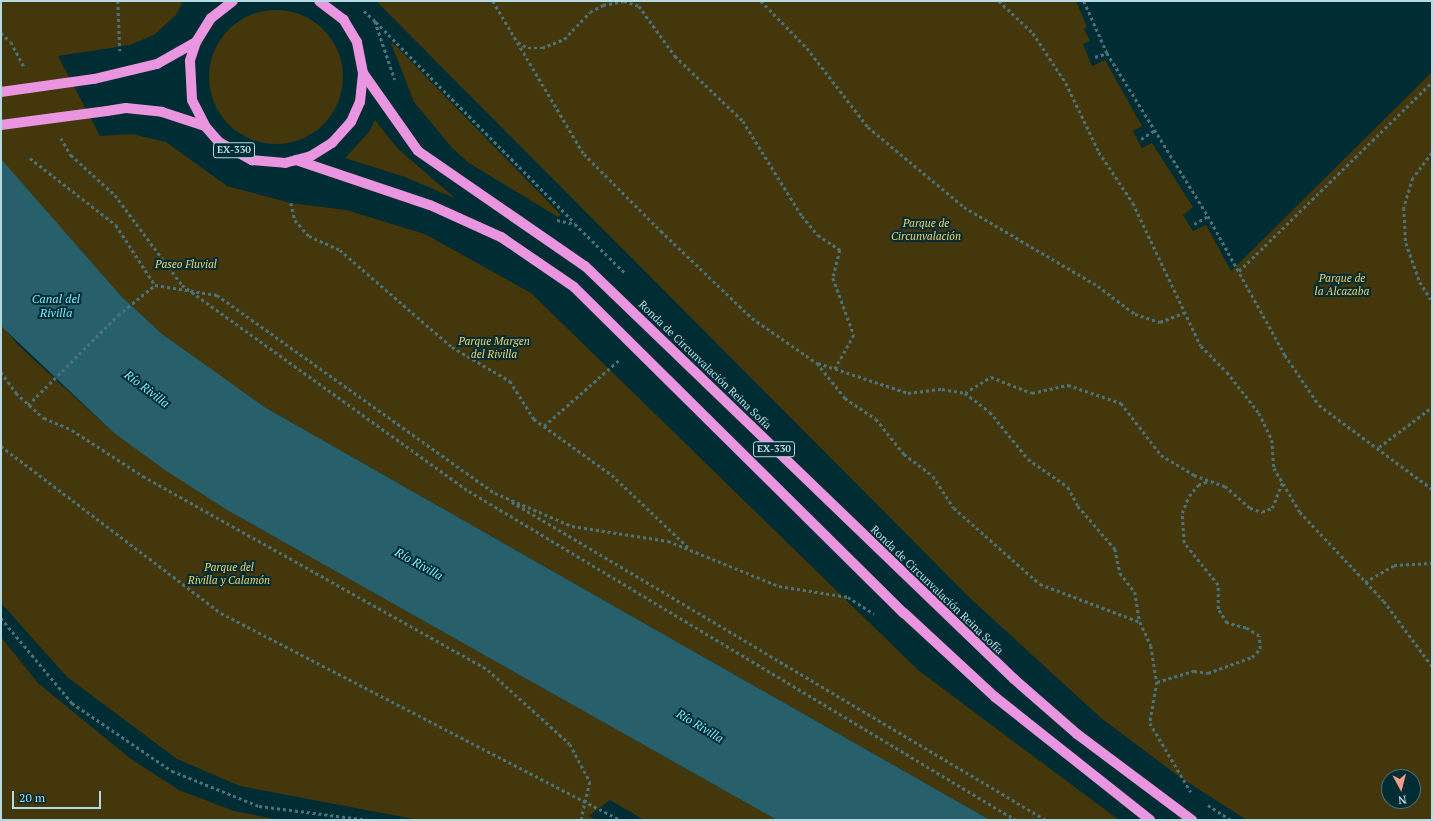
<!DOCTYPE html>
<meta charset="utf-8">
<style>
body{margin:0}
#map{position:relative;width:1433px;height:821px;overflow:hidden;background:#002c33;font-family:"PT Serif",serif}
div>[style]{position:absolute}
.green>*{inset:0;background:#44370b}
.round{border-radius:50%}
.water>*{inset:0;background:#27606a}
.path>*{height:2.5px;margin-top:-1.25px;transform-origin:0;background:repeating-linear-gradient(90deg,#4a737a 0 3px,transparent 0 6px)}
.major>*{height:10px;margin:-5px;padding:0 5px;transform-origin:5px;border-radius:5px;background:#e995df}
.major-bridge>*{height:10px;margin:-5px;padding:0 5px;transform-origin:5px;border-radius:5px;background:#e995df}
span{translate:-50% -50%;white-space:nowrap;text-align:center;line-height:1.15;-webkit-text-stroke:4px #002c33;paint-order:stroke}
.shield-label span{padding:1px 3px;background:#002c33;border:1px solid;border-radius:3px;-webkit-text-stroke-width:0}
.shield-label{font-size:10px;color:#b6dae1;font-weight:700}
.park-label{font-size:11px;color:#f9d56b;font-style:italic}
.street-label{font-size:11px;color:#b6dae1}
.water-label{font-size:12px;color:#7ceaff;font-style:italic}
.frame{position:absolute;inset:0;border:2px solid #b6dae1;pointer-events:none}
.north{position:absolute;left:1381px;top:769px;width:40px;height:40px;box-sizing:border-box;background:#002c33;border:1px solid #497279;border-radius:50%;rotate:173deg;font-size:11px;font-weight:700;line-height:16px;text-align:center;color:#b6dae1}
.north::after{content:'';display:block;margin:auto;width:14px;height:18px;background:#f49d8d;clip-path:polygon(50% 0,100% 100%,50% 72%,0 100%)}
.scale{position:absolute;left:12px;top:791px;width:89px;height:18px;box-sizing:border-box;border:2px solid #b6dae1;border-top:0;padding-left:5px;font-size:12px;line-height:14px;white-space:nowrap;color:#b6dae1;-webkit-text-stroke:3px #002c33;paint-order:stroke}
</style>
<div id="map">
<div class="green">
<div style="clip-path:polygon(1px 1px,183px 1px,176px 15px,154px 35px,130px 45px,58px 56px,100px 136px,132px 134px,166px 142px,227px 186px,291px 203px,346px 210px,425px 234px,531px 293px,918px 670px,1119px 820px,990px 820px,266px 408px,207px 367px,162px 334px,121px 296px,2px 161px)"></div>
<div style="clip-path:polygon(evenodd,376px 1px,1076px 1px,1087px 27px,1084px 29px,1090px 41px,1083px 44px,1092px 66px,1105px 60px,1142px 126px,1133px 131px,1142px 148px,1152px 143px,1193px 207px,1183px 215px,1193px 231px,1206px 225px,1231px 271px,1432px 72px,1432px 820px,1247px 820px,1181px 778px,1101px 718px,972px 600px,376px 1px,1389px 777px,1413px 777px,1413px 801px,1389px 801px,1389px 777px)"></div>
<div class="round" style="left:209px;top:10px;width:134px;height:134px"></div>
<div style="clip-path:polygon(391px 43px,394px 44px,561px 215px,558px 217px,469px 163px,453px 149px,414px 102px)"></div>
<div style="clip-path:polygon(375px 120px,397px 148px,456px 199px,405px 177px,345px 158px,369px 132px)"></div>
<div style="clip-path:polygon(1px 325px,19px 346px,114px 433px,227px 510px,777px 820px,644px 820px,610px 800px,589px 816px,597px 820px,419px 820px,240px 786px,177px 759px,67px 677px,1px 603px)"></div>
<div style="clip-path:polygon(1px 637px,38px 683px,131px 759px,179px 790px,234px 811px,280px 820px,1px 820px)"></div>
</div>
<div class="water">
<div style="clip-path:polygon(1px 159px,121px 296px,162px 334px,266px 408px,990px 820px,777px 820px,227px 510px,165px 470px,114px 433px,1px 326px)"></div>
</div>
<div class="path">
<div style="left:118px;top:1px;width:50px;rotate:87.7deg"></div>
<div style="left:493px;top:1px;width:178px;rotate:59.3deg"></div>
<div style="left:584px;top:154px;width:109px;rotate:45deg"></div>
<div style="left:661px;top:231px;width:126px;rotate:43.7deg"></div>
<div style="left:752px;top:318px;width:79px;rotate:34.7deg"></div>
<div style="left:817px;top:363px;width:45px;rotate:51.3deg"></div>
<div style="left:845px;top:398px;width:37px;rotate:34deg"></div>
<div style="left:876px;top:419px;width:45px;rotate:51.3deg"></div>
<div style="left:904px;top:454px;width:36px;rotate:37deg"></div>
<div style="left:933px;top:476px;width:38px;rotate:57deg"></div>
<div style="left:954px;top:508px;width:115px;rotate:41.5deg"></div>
<div style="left:1040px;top:584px;width:107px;rotate:20.8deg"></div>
<div style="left:1140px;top:622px;width:26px;rotate:65deg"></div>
<div style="left:1151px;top:646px;width:36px;rotate:81deg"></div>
<div style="left:1157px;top:682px;width:42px;rotate:99.7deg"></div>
<div style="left:1150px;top:723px;width:80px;rotate:59.3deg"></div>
<div style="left:624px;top:1px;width:16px;rotate:18deg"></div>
<div style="left:639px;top:6px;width:62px;rotate:54.2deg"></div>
<div style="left:675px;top:56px;width:94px;rotate:43.7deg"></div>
<div style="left:743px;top:121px;width:112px;rotate:58.2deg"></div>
<div style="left:802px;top:216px;width:25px;rotate:50deg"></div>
<div style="left:818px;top:235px;width:27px;rotate:34deg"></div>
<div style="left:840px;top:250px;width:29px;rotate:104deg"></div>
<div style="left:833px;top:278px;width:61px;rotate:69.8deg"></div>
<div style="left:854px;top:335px;width:39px;rotate:119deg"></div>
<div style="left:761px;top:1px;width:66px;rotate:45.6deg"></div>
<div style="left:807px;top:48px;width:100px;rotate:52.3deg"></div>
<div style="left:868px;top:127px;width:125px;rotate:39.8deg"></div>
<div style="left:964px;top:207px;width:156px;rotate:30.5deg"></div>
<div style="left:1098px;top:286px;width:46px;rotate:37.1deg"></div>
<div style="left:1135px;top:314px;width:26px;rotate:18deg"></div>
<div style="left:1160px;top:322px;width:25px;rotate:-21deg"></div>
<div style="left:999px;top:1px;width:47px;rotate:43.3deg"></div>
<div style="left:1033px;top:33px;width:60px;rotate:56.6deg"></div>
<div style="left:1066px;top:83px;width:76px;rotate:64.4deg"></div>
<div style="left:1099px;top:152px;width:61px;rotate:56.3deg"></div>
<div style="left:1133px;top:203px;width:158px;rotate:64.6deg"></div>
<div style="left:1201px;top:346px;width:37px;rotate:45deg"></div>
<div style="left:1227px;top:372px;width:52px;rotate:52deg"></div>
<div style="left:1259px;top:413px;width:30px;rotate:64deg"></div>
<div style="left:1272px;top:440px;width:28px;rotate:86deg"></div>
<div style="left:1274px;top:468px;width:51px;rotate:59.4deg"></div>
<div style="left:1300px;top:512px;width:122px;rotate:46.7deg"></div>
<div style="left:1384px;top:601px;width:81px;rotate:53.6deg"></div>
<div style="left:1084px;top:1px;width:57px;rotate:66.1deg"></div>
<div style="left:1107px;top:53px;width:192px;rotate:58.2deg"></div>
<div style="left:1208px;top:216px;width:159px;rotate:61deg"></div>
<div style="left:1285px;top:355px;width:60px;rotate:55.8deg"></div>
<div style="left:1319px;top:405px;width:141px;rotate:36.6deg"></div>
<div style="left:364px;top:11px;width:15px;rotate:42deg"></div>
<div style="left:375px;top:21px;width:62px;rotate:71.3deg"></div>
<div style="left:376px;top:22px;width:283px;rotate:45.3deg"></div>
<div style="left:1px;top:33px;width:13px;rotate:42deg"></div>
<div style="left:11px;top:42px;width:30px;rotate:62deg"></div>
<div style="left:518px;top:42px;width:12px;rotate:31deg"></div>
<div style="left:528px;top:48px;width:14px"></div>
<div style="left:542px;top:48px;width:24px;rotate:-22deg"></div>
<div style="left:564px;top:39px;width:37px;rotate:-46deg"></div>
<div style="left:590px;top:12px;width:15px;rotate:-28deg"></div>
<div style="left:603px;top:5px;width:21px;rotate:-11deg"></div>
<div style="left:1095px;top:57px;width:13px;rotate:-18deg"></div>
<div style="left:61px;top:138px;width:20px;rotate:60deg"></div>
<div style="left:71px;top:155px;width:59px;rotate:42.3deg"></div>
<div style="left:115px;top:195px;width:112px;rotate:53.3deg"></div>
<div style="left:182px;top:285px;width:353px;rotate:35.7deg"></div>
<div style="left:469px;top:491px;width:638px;rotate:31.03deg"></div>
<div style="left:1141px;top:139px;width:17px;rotate:-33deg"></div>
<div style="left:1432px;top:153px;width:31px;rotate:127deg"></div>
<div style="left:1413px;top:178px;width:31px;rotate:107deg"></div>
<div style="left:1404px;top:208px;width:35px;rotate:87deg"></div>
<div style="left:1406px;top:243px;width:41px;rotate:70.3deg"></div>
<div style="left:1420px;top:282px;width:22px;rotate:58deg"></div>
<div style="left:30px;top:158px;width:109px;rotate:37.9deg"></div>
<div style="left:116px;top:225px;width:72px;rotate:57deg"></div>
<div style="left:155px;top:285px;width:63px;rotate:9.2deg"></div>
<div style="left:217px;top:295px;width:341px;rotate:35.5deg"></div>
<div style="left:495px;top:493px;width:84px;rotate:23.2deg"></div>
<div style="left:572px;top:526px;width:97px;rotate:8.9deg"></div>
<div style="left:668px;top:541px;width:120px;rotate:22.1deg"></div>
<div style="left:779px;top:586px;width:70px;rotate:9.1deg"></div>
<div style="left:848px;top:597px;width:31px;rotate:33deg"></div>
<div style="left:291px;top:203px;width:17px;rotate:77deg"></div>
<div style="left:295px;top:220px;width:21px;rotate:49deg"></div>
<div style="left:309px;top:236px;width:34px;rotate:24deg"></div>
<div style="left:340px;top:250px;width:148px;rotate:40.9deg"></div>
<div style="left:452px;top:347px;width:67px;rotate:30.4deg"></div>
<div style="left:510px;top:381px;width:45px;rotate:57.7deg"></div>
<div style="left:534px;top:419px;width:96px;rotate:35.7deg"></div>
<div style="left:612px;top:475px;width:108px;rotate:43.5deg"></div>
<div style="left:557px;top:220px;width:18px;rotate:13deg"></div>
<div style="left:575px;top:224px;width:70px;rotate:44.4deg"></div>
<div style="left:1194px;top:224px;width:16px;rotate:-30deg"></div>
<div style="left:1239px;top:271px;width:270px;rotate:-44.4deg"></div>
<div style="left:818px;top:363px;width:95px;rotate:18.4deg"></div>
<div style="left:908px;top:393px;width:34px;rotate:-7deg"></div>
<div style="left:942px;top:389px;width:23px;rotate:10deg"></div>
<div style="left:965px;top:393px;width:31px;rotate:-32deg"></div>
<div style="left:991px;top:377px;width:44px;rotate:21.3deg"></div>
<div style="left:1032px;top:393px;width:37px;rotate:-13deg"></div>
<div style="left:1068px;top:385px;width:56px;rotate:18.8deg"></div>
<div style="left:1121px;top:403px;width:66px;rotate:52.4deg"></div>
<div style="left:1161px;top:455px;width:39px;rotate:31deg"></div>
<div style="left:1194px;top:475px;width:33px;rotate:20deg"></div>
<div style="left:1225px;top:486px;width:33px;rotate:41deg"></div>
<div style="left:1250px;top:508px;width:13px;rotate:18deg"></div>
<div style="left:1262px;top:512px;width:11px;rotate:-22deg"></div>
<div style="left:1272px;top:508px;width:27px;rotate:-68deg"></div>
<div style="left:1px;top:372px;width:26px;rotate:54deg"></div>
<div style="left:16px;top:393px;width:38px;rotate:42deg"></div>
<div style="left:44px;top:418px;width:30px;rotate:23deg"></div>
<div style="left:72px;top:430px;width:85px;rotate:32.9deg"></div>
<div style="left:143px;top:476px;width:396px;rotate:29.3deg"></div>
<div style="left:488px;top:670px;width:110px;rotate:42.1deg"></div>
<div style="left:570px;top:744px;width:43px;rotate:62.2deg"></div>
<div style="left:590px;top:782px;width:39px;rotate:103deg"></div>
<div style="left:965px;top:393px;width:31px;rotate:37deg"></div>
<div style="left:990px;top:412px;width:60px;rotate:51deg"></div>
<div style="left:1028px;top:459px;width:49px;rotate:35deg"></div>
<div style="left:1068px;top:487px;width:21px;rotate:62deg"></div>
<div style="left:1078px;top:506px;width:57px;rotate:49.3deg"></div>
<div style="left:1115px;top:549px;width:25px;rotate:78deg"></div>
<div style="left:1120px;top:573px;width:24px;rotate:52deg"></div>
<div style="left:1135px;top:592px;width:30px;rotate:81deg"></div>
<div style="left:28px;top:405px;width:127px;rotate:-45deg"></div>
<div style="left:118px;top:315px;width:48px;rotate:-39deg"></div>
<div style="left:544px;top:426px;width:100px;rotate:-41.3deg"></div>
<div style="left:1px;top:446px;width:276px;rotate:37.2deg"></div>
<div style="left:221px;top:613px;width:450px;rotate:27.4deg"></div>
<div style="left:1379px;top:447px;width:66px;rotate:-37deg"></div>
<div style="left:512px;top:502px;width:622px;rotate:30.77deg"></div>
<div style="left:1365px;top:582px;width:34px;rotate:-30deg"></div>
<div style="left:1394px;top:565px;width:38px;rotate:-3deg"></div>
<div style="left:1px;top:618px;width:111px;rotate:50.1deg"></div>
<div style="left:72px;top:703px;width:121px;rotate:34.2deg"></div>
<div style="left:172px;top:771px;width:94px;rotate:21.9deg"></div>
<div style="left:259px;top:806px;width:111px;rotate:7.3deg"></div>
<div style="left:1157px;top:682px;width:39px;rotate:-17deg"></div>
<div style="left:1194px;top:671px;width:14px;rotate:8deg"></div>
<div style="left:1208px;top:673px;width:47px;rotate:-20deg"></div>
<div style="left:1252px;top:657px;width:11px;rotate:-45deg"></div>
<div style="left:1260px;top:649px;width:13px;rotate:-94deg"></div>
<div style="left:1259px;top:636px;width:15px;rotate:-148deg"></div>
<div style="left:1246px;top:628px;width:20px;rotate:-165deg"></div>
<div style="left:1227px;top:623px;width:17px;rotate:-123deg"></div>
<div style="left:1218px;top:609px;width:24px;rotate:-90deg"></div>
<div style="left:1218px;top:585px;width:54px;rotate:-129deg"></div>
<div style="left:1184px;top:543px;width:30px;rotate:-94deg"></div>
<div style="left:1182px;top:513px;width:18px;rotate:-68deg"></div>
<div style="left:1189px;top:496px;width:14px;rotate:-51deg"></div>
<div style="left:1198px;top:485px;width:12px;rotate:-20deg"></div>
<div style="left:1208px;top:805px;width:27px;rotate:33deg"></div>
</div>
<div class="major">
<div style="left:233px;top:1px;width:28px;rotate:142deg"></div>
<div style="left:211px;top:18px;width:28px;rotate:122deg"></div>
<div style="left:196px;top:42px;width:20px;rotate:108deg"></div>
<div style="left:190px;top:61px;width:39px;rotate:87deg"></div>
<div style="left:192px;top:100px;width:29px;rotate:63deg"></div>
<div style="left:205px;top:126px;width:21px;rotate:49deg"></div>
<div style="left:219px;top:142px;width:38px;rotate:29deg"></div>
<div style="left:252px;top:160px;width:33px;rotate:5deg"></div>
<div style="left:285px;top:163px;width:27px;rotate:-15deg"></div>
<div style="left:311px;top:156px;width:25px;rotate:-32deg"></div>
<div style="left:332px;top:143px;width:28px;rotate:-48deg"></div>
<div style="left:351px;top:122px;width:22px;rotate:-66deg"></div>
<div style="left:360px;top:102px;width:29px;rotate:-84deg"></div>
<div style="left:363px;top:73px;width:32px;rotate:-101deg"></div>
<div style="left:357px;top:42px;width:26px;rotate:-121deg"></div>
<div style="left:344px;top:20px;width:31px;rotate:-143deg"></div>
<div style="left:363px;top:73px;width:95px;rotate:54.8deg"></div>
<div style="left:418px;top:151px;width:203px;rotate:34.6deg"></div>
<div style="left:585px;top:266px;width:595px;rotate:43.91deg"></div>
<div style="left:1014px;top:679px;width:84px;rotate:41.1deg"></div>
<div style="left:1077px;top:734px;width:144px;rotate:36.8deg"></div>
<div style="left:94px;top:79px;width:65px;rotate:-13.4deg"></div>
<div style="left:157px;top:64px;width:45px;rotate:-29.4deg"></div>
<div style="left:107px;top:111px;width:19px;rotate:-9deg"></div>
<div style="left:126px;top:108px;width:36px;rotate:6deg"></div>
<div style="left:162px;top:112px;width:45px;rotate:18deg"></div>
<div style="left:296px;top:160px;width:141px;rotate:18.6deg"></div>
<div style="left:430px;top:205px;width:78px;rotate:24.3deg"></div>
<div style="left:501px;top:237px;width:88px;rotate:34.4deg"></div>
<div style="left:574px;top:287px;width:464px;rotate:44.7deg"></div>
<div style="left:904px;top:613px;width:124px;rotate:42.7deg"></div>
<div style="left:995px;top:697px;width:198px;rotate:38.4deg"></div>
</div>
<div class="major-bridge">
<div style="left:1px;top:92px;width:94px;rotate:-8deg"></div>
<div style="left:1px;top:125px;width:107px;rotate:-7.5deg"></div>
</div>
<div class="shield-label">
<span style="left:234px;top:150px">EX-330</span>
<span style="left:774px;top:449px">EX-330</span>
</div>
<div class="park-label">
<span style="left:926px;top:230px">Parque de<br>Circunvalación</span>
<span style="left:186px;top:264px">Paseo Fluvial</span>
<span style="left:1342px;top:285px">Parque de<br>la Alcazaba</span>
<span style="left:494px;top:348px">Parque Margen<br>del Rivilla</span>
<span style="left:229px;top:574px">Parque del<br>Rivilla y Calamón</span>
</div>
<div class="street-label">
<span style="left:705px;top:365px;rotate:44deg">Ronda de Circunvalación Reina Sofía</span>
<span style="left:937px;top:590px;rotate:44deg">Ronda de Circunvalación Reina Sofía</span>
</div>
<div class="water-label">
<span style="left:56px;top:306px">Canal del<br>Rivilla</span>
<span style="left:147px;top:389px;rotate:37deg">Río Rivilla</span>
<span style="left:419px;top:564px;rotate:29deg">Río Rivilla</span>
<span style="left:700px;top:726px;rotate:31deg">Río Rivilla</span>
</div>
<div class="frame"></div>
<div class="north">N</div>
<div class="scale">20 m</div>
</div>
